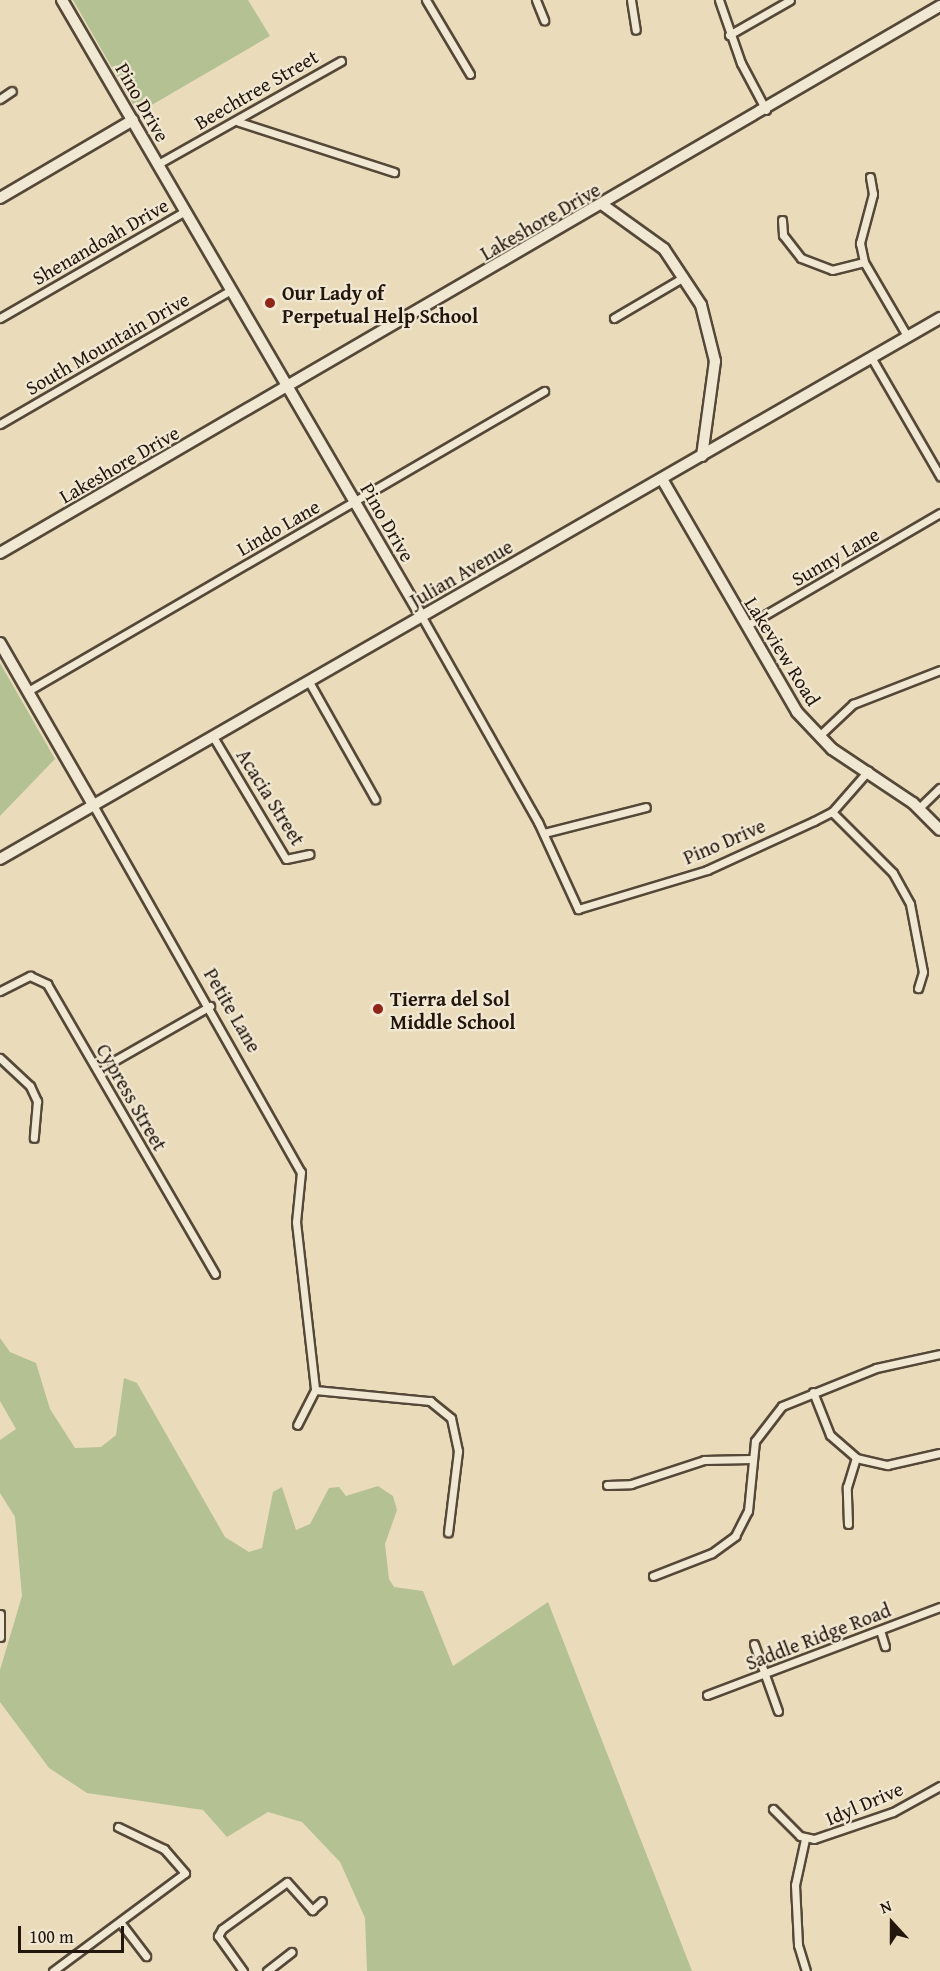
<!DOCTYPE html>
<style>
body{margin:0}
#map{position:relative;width:940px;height:1971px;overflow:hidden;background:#eadcbb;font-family:"Gentium Book Plus",serif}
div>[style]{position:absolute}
.green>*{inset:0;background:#b4c193}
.roads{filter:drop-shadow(2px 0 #554838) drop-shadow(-2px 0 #554838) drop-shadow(0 2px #554838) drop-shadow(0 -2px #554838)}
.street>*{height:7px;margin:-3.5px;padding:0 3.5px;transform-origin:3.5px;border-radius:3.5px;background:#f1e8d3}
.secondary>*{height:10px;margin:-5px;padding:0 5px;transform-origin:5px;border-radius:5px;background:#f1e8d3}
.dots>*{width:16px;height:16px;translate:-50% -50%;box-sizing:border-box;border:3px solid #f1e8d3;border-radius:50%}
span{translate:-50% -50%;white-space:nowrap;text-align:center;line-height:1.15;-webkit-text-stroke:4.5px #f1e8d3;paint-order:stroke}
.street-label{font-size:20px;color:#23160d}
.poi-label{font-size:20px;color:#23160d;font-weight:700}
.left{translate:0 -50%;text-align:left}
.north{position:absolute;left:862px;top:1893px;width:60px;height:60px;-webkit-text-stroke:4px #f1e8d3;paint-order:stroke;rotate:339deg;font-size:16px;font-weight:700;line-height:24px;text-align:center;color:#23160d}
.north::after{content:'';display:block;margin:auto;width:21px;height:27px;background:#23160d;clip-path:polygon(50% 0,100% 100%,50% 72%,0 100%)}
.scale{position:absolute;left:18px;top:1926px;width:106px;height:27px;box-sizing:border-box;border:3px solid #23160d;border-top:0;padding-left:8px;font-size:18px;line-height:21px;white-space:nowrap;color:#23160d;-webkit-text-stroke:4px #f1e8d3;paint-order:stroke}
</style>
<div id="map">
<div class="green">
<div style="clip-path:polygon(73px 0,248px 0,270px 36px,138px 113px)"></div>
<div style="clip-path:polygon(0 663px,55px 759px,0 816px)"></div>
<div style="clip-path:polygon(0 1338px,10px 1352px,36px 1363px,50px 1409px,75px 1448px,101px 1447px,116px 1435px,124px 1378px,137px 1383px,225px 1537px,249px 1552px,262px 1548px,273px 1492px,282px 1487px,296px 1530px,310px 1524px,329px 1488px,339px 1487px,346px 1496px,378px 1486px,393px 1496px,397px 1510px,385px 1544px,389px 1579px,394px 1587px,423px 1591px,453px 1666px,548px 1602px,692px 1971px,367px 1971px,365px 1918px,340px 1862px,302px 1822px,268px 1812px,227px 1837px,203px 1810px,87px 1793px,49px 1768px,0 1702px,0 1670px,22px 1596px,15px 1517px,0 1493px,0 1440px,16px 1429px,0 1401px)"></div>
</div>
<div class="roads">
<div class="street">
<div style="left:426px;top:0;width:86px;rotate:59.3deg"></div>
<div style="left:536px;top:0;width:22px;rotate:68deg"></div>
<div style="left:631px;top:0;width:30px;rotate:81deg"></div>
<div style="left:719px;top:0;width:67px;rotate:70.8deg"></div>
<div style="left:741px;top:63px;width:53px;rotate:62deg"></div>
<div style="left:729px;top:35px;width:70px;rotate:-29.8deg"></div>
<div style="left:0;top:99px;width:14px;rotate:-34deg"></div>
<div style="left:239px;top:122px;width:163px;rotate:17.9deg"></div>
<div style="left:158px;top:164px;width:210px;rotate:-29.4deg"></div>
<div style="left:870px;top:177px;width:17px;rotate:80deg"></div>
<div style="left:873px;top:194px;width:51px;rotate:104.9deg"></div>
<div style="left:860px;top:243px;width:19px;rotate:78deg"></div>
<div style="left:864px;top:262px;width:86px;rotate:59.8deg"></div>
<div style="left:782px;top:220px;width:15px;rotate:86deg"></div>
<div style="left:783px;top:235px;width:29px;rotate:52deg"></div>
<div style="left:801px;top:258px;width:33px;rotate:21deg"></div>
<div style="left:832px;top:270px;width:33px;rotate:-14deg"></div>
<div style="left:0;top:318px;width:214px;rotate:-30deg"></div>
<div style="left:614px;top:318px;width:81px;rotate:-30.4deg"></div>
<div style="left:871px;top:357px;width:138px;rotate:59.9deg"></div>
<div style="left:0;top:424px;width:267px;rotate:-30.1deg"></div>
<div style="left:422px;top:617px;width:236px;rotate:60.5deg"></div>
<div style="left:538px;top:822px;width:96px;rotate:65.3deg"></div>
<div style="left:578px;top:909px;width:135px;rotate:-16.8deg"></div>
<div style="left:707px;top:870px;width:118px;rotate:-24.6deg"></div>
<div style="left:814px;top:821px;width:20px;rotate:-27deg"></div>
<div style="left:832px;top:812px;width:55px;rotate:-48.7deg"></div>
<div style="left:746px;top:626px;width:225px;rotate:-30.2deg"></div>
<div style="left:308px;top:680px;width:137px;rotate:60.6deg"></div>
<div style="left:28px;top:691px;width:597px;rotate:-30.17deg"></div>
<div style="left:212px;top:735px;width:144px;rotate:59.2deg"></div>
<div style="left:286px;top:859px;width:24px;rotate:-12deg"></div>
<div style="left:819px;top:736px;width:47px;rotate:-43.3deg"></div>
<div style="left:853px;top:704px;width:93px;rotate:-21.3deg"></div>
<div style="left:93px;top:805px;width:422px;rotate:60.5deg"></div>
<div style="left:301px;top:1172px;width:50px;rotate:95.7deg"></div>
<div style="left:296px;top:1222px;width:169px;rotate:83.5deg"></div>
<div style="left:315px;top:1390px;width:39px;rotate:117deg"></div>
<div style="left:919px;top:808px;width:29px;rotate:-44deg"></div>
<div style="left:832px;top:812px;width:86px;rotate:45deg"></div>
<div style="left:893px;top:873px;width:35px;rotate:61deg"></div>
<div style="left:910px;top:904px;width:69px;rotate:79.2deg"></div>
<div style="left:923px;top:972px;width:17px;rotate:107deg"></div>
<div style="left:544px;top:833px;width:105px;rotate:-14.3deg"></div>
<div style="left:0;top:991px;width:34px;rotate:-27deg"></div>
<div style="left:30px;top:976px;width:19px;rotate:25deg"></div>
<div style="left:47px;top:984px;width:335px;rotate:59.9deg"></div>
<div style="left:0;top:1058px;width:41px;rotate:43deg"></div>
<div style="left:30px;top:1086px;width:17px;rotate:65deg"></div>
<div style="left:37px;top:1101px;width:37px;rotate:95deg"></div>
<div style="left:112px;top:1062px;width:113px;rotate:-29.7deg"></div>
<div style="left:315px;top:1390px;width:116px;rotate:5.5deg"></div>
<div style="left:430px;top:1401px;width:27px;rotate:39deg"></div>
<div style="left:451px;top:1418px;width:34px;rotate:78deg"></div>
<div style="left:458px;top:1451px;width:82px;rotate:97deg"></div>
<div style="left:813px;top:1392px;width:46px;rotate:68.4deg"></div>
<div style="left:830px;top:1435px;width:35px;rotate:41deg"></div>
<div style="left:856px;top:1458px;width:32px;rotate:13deg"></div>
<div style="left:887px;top:1465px;width:54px;rotate:-12.8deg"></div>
<div style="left:607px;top:1485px;width:24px;rotate:-2deg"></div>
<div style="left:631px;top:1484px;width:77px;rotate:-18.2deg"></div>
<div style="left:704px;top:1460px;width:47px;rotate:-1.2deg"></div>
<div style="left:848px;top:1524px;width:37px;rotate:-92deg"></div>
<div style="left:847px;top:1487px;width:30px;rotate:-73deg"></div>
<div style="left:653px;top:1576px;width:63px;rotate:-21.3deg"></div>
<div style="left:712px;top:1553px;width:29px;rotate:-36deg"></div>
<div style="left:735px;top:1536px;width:28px;rotate:-63deg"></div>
<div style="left:748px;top:1511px;width:70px;rotate:-84.3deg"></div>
<div style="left:755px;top:1441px;width:44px;rotate:-52.4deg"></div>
<div style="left:782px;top:1406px;width:101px;rotate:-22deg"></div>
<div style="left:876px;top:1368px;width:66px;rotate:-12.3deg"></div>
<div style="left:880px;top:1630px;width:17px;rotate:73deg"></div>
<div style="left:0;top:1637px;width:23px;rotate:-90deg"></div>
<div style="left:754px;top:1644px;width:71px;rotate:70.3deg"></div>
<div style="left:707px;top:1695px;width:249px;rotate:-20.7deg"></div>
<div style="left:773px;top:1809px;width:38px;rotate:45deg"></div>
<div style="left:800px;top:1836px;width:14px;rotate:12deg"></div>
<div style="left:814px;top:1839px;width:83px;rotate:-18.9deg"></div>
<div style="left:893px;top:1812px;width:54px;rotate:-29deg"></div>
<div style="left:805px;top:1839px;width:47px;rotate:102.3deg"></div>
<div style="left:795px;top:1885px;width:60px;rotate:87.1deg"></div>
<div style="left:798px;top:1945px;width:27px;rotate:73deg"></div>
<div style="left:120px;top:1922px;width:43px;rotate:52.6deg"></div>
<div style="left:53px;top:1971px;width:164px;rotate:-36.6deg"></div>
<div style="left:185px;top:1873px;width:32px;rotate:-131deg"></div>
<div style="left:164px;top:1849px;width:51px;rotate:-154.4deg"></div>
<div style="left:243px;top:1971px;width:43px;rotate:-125.5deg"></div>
<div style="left:218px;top:1936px;width:8px;rotate:-60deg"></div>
<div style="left:222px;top:1929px;width:80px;rotate:-35.9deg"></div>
<div style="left:287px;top:1882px;width:38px;rotate:48deg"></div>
<div style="left:312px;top:1910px;width:13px;rotate:-42deg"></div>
<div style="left:267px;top:1971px;width:31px;rotate:-38deg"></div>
</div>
<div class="secondary">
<div style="left:62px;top:0;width:714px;rotate:59.74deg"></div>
<div style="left:0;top:198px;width:154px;rotate:-30.4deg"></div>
<div style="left:603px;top:205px;width:75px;rotate:35.8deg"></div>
<div style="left:664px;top:249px;width:67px;rotate:56.5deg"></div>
<div style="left:701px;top:305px;width:58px;rotate:76deg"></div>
<div style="left:715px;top:361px;width:96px;rotate:97.8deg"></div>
<div style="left:662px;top:479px;width:269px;rotate:59.9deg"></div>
<div style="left:797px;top:712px;width:51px;rotate:46.6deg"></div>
<div style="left:832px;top:749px;width:97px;rotate:33.7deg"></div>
<div style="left:913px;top:803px;width:38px;rotate:45deg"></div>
<div style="left:0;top:553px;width:1088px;rotate:-30.2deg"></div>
<div style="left:0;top:643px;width:187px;rotate:60.1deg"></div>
<div style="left:0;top:859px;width:1085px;rotate:-29.92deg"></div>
</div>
</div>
<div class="dots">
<div style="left:270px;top:303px;background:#8f2418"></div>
<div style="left:378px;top:1009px;background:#8f2418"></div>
</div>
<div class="street-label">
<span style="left:256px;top:89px;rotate:-30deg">Beechtree Street</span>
<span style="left:143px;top:102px;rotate:60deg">Pino Drive</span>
<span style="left:540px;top:221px;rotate:-30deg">Lakeshore Drive</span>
<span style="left:100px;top:241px;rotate:-30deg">Shenandoah Drive</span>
<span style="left:107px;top:343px;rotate:-30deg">South Mountain Drive</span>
<span style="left:119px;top:464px;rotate:-30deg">Lakeshore Drive</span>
<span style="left:388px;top:522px;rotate:60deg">Pino Drive</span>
<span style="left:278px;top:527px;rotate:-30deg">Lindo Lane</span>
<span style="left:835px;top:556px;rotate:-30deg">Sunny Lane</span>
<span style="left:461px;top:573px;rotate:-30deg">Julian Avenue</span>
<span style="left:783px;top:651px;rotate:58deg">Lakeview Road</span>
<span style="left:271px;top:797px;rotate:58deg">Acacia Street</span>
<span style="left:724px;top:841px;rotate:-23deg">Pino Drive</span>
<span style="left:233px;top:1010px;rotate:60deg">Petite Lane</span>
<span style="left:132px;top:1097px;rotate:60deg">Cypress Street</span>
<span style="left:818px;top:1636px;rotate:-21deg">Saddle Ridge Road</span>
<span style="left:864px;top:1803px;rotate:-23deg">Idyl Drive</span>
</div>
<div class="poi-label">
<span class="left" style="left:282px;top:304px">Our Lady of<br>Perpetual Help School</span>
<span class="left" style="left:390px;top:1010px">Tierra del Sol<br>Middle School</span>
</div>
<div class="north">N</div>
<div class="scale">100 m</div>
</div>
